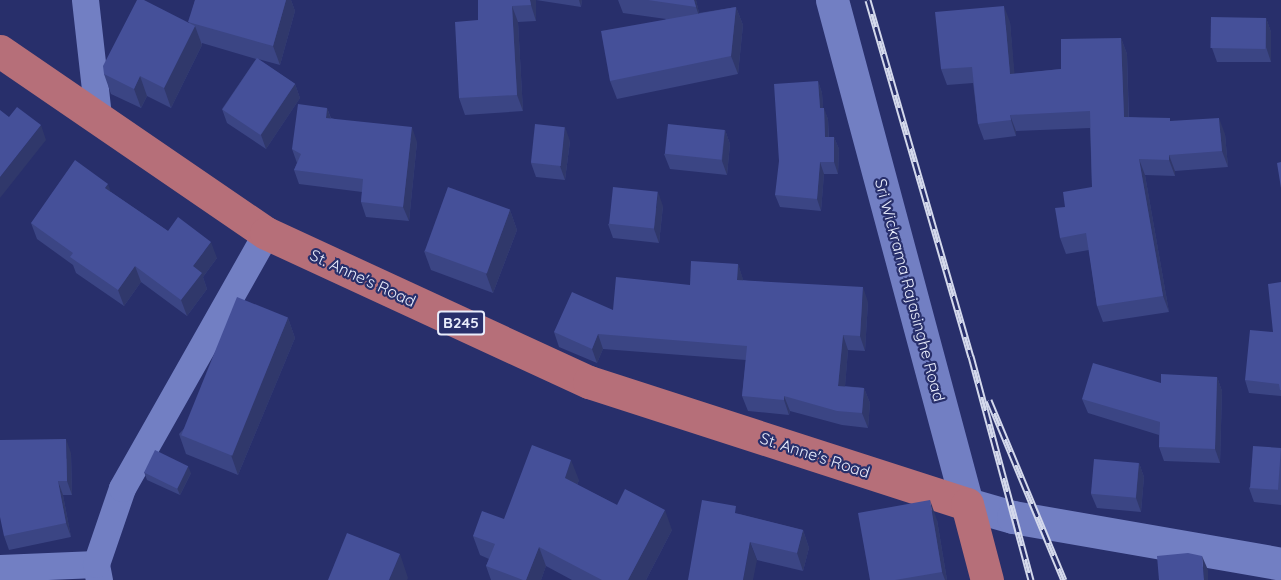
<!DOCTYPE html>
<style>
body{margin:0}
#map{position:relative;width:1281px;height:580px;overflow:hidden;background:#282f6b;font-family:Quicksand,sans-serif}
div>[style]{position:absolute}
.minor>*{height:27px;margin:-13.5px;padding:0 13.5px;transform-origin:13.5px;border-radius:13.5px;background:#727fc3}
.tertiary>*{height:33px;margin:-16.5px;padding:0 16.5px;transform-origin:16.5px;border-radius:16.5px;background:#727fc3}
.primary>*{height:33px;margin:-16.5px;padding:0 16.5px;transform-origin:16.5px;border-radius:16.5px;background:#b66f79}
.rail>*{height:7px;margin-top:-3.5px;transform-origin:0;background:repeating-linear-gradient(90deg,#282f6b 0 14px,#d4d9ec 0 28px);box-sizing:border-box;border-block:2px solid #d4d9ec}
.wall>*{inset:0;background:#3b4584}
.shaded-wall>*{inset:0;background:#30386b}
.building>*{inset:0;background:#455099;transform-origin:0 0}
span{translate:-50% -50%;white-space:nowrap;text-align:center;line-height:1.15;-webkit-text-stroke:4.5px #282f6b;paint-order:stroke}
.shield-label span{padding:2px 4px;background:#282f6b;border:2px solid;border-radius:4px;-webkit-text-stroke-width:0}
.shield-label{font-size:15px;color:#e9edfc;font-weight:700}
.street-label{font-size:16px;color:#e9edfc}
</style>
<div id="map">
<div class="minor">
<div style="left:85px;top:0;width:117px;rotate:83.6deg"></div>
<div style="left:0;top:568px;width:96px;rotate:-2.4deg"></div>
<div style="left:99px;top:580px;width:16px;rotate:-101deg"></div>
<div style="left:96px;top:564px;width:80px;rotate:-71.1deg"></div>
<div style="left:122px;top:488px;width:293px;rotate:-60.5deg"></div>
</div>
<div class="tertiary">
<div style="left:832px;top:0;width:522px;rotate:75deg"></div>
<div style="left:967px;top:504px;width:48px;rotate:15.8deg"></div>
<div style="left:1013px;top:517px;width:272px;rotate:9.9deg"></div>
</div>
<div class="primary">
<div style="left:0;top:51px;width:322px;rotate:34.4deg"></div>
<div style="left:266px;top:233px;width:356px;rotate:24.8deg"></div>
<div style="left:589px;top:382px;width:397px;rotate:17.9deg"></div>
<div style="left:967px;top:504px;width:79px;rotate:75.3deg"></div>
</div>
<div class="rail">
<div style="left:868px;top:0;width:371px;rotate:73.9deg"></div>
<div style="left:971px;top:356px;width:232px;rotate:75deg"></div>
<div style="left:989px;top:400px;width:195px;rotate:67.4deg"></div>
</div>
<div class="wall">
<div style="clip-path:polygon(195px 0,291px 0,295px 11px,280px 65px,258px 59px,295px 84px,300px 98px,266px 149px,227px 123px,222px 109px,256px 59px,202px 43px,202px 45px,171px 108px,147px 96px,141px 108px,111px 94px,104px 74px,189px 23px)"></div>
<div style="clip-path:polygon(478px 0,582px 0,581px 7px,536px 0,536px 21px,518px 22px,523px 111px,465px 115px,459px 98px,478px 20px)"></div>
<div style="clip-path:polygon(618px 0,696px 0,699px 13px,736px 7px,743px 25px,738px 74px,617px 99px,610px 81px,666px 19px,623px 13px)"></div>
<div style="clip-path:polygon(1266px 18px,1271px 32px,1271px 62px,1217px 62px,1212px 48px)"></div>
<div style="clip-path:polygon(1010px 22px,1014px 74px,1061px 69px,1121px 38px,1127px 54px,1129px 117px,1171px 121px,1225px 134px,1228px 167px,1175px 171px,1175px 176px,1145px 175px,1169px 312px,1103px 322px,1097px 306px,1089px 250px,1066px 254px,1060px 238px,1065px 207px,1092px 187px,1090px 128px,1016px 131px,1016px 136px,984px 140px,978px 124px,973px 83px,947px 85px,941px 69px)"></div>
<div style="clip-path:polygon(818px 81px,822px 93px,823px 108px,828px 119px,829px 137px,834px 137px,839px 149px,838px 174px,824px 174px,821px 211px,780px 207px,775px 195px)"></div>
<div style="clip-path:polygon(327px 108px,331px 118px,417px 142px,409px 221px,366px 217px,361px 202px,362px 192px,299px 184px,294px 170px,297px 163px,292px 149px)"></div>
<div style="clip-path:polygon(725px 130px,730px 144px,727px 175px,670px 169px,664px 154px)"></div>
<div style="clip-path:polygon(570px 141px,565px 180px,536px 177px,531px 163px)"></div>
<div style="clip-path:polygon(111px 192px,168px 231px,217px 258px,203px 277px,207px 289px,187px 316px,141px 282px,124px 306px,76px 273px,73px 265px,37px 239px,31px 223px)"></div>
<div style="clip-path:polygon(663px 206px,659px 243px,613px 238px,608px 224px)"></div>
<div style="clip-path:polygon(510px 210px,517px 230px,493px 293px,431px 270px,424px 251px)"></div>
<div style="clip-path:polygon(738px 264px,743px 280px,868px 302px,865px 351px,848px 350px,845px 386px,864px 388px,870px 403px,868px 428px,842px 425px,790px 411px,789px 415px,748px 411px,742px 396px,746px 360px,603px 349px,597px 363px,559px 347px,554px 332px,613px 310px,690px 285px)"></div>
<div style="clip-path:polygon(1281px 282px,1281px 396px,1249px 393px,1245px 380px,1273px 332px)"></div>
<div style="clip-path:polygon(288px 318px,295px 338px,238px 475px,186px 454px,179px 434px)"></div>
<div style="clip-path:polygon(1217px 377px,1222px 391px,1220px 463px,1164px 461px,1159px 447px,1159px 435px,1088px 413px,1082px 399px,1161px 383px)"></div>
<div style="clip-path:polygon(1281px 448px,1281px 505px,1254px 502px,1249px 488px)"></div>
<div style="clip-path:polygon(71px 453px,72px 495px,63px 495px,71px 537px,9px 550px,4px 536px)"></div>
<div style="clip-path:polygon(1139px 463px,1144px 477px,1141px 512px,1097px 508px,1091px 494px)"></div>
<div style="clip-path:polygon(144px 472px,191px 473px,180px 495px,147px 480px)"></div>
<div style="clip-path:polygon(579px 480px,577px 485px,617px 505px,672px 530px,646px 580px,572px 580px,546px 566px,541px 580px,491px 580px,486px 566px,489px 559px,480px 555px,473px 536px)"></div>
<div style="clip-path:polygon(739px 514px,803px 530px,809px 548px,803px 571px,757px 560px)"></div>
<div style="clip-path:polygon(937px 520px,947px 580px,870px 580px)"></div>
</div>
<div class="shaded-wall">
<div style="clip-path:polygon(286px 0,291px 0,295px 11px,280px 65px,273px 46px)"></div>
<div style="clip-path:polygon(530px 0,536px 0,536px 21px,531px 5px)"></div>
<div style="clip-path:polygon(579px 0,582px 0,581px 7px)"></div>
<div style="clip-path:polygon(694px 0,696px 0,702px 25px,696px 7px)"></div>
<div style="clip-path:polygon(512px 6px,518px 22px,523px 111px,517px 95px)"></div>
<div style="clip-path:polygon(1004px 6px,1010px 22px,1016px 90px,1010px 74px)"></div>
<div style="clip-path:polygon(736px 7px,743px 25px,738px 74px,731px 56px)"></div>
<div style="clip-path:polygon(1266px 18px,1271px 32px,1271px 62px,1266px 47px)"></div>
<div style="clip-path:polygon(195px 26px,202px 45px,171px 108px,164px 88px)"></div>
<div style="clip-path:polygon(1121px 38px,1127px 54px,1129px 133px,1124px 117px)"></div>
<div style="clip-path:polygon(140px 76px,147px 96px,141px 108px,134px 89px)"></div>
<div style="clip-path:polygon(818px 81px,822px 93px,824px 119px,820px 108px)"></div>
<div style="clip-path:polygon(295px 84px,300px 98px,266px 149px,261px 135px)"></div>
<div style="clip-path:polygon(327px 108px,332px 122px,326px 118px)"></div>
<div style="clip-path:polygon(824px 108px,828px 119px,829px 148px,825px 137px)"></div>
<div style="clip-path:polygon(1010px 115px,1016px 131px,1016px 136px,1011px 120px)"></div>
<div style="clip-path:polygon(1219px 118px,1225px 134px,1228px 167px,1222px 151px)"></div>
<div style="clip-path:polygon(41px 125px,46px 140px,0 198px,0 177px)"></div>
<div style="clip-path:polygon(412px 127px,417px 142px,409px 221px,403px 207px)"></div>
<div style="clip-path:polygon(565px 127px,570px 141px,565px 180px,560px 166px)"></div>
<div style="clip-path:polygon(725px 130px,730px 144px,727px 175px,722px 161px)"></div>
<div style="clip-path:polygon(834px 137px,839px 149px,838px 174px,834px 162px)"></div>
<div style="clip-path:polygon(1169px 155px,1175px 171px,1175px 176px,1169px 160px)"></div>
<div style="clip-path:polygon(1139px 159px,1145px 175px,1169px 312px,1163px 296px)"></div>
<div style="clip-path:polygon(820px 162px,824px 174px,821px 211px,817px 199px)"></div>
<div style="clip-path:polygon(108px 184px,114px 201px,105px 188px)"></div>
<div style="clip-path:polygon(658px 192px,663px 206px,659px 243px,654px 229px)"></div>
<div style="clip-path:polygon(510px 210px,517px 230px,493px 293px,486px 274px)"></div>
<div style="clip-path:polygon(211px 242px,217px 258px,203px 277px,207px 289px,187px 316px,181px 300px,193px 266px)"></div>
<div style="clip-path:polygon(738px 264px,743px 279px,742px 295px,737px 280px)"></div>
<div style="clip-path:polygon(135px 266px,141px 282px,124px 306px,118px 290px)"></div>
<div style="clip-path:polygon(863px 287px,868px 302px,865px 351px,860px 336px)"></div>
<div style="clip-path:polygon(288px 318px,295px 338px,238px 475px,231px 455px)"></div>
<div style="clip-path:polygon(598px 334px,603px 349px,597px 363px,592px 349px)"></div>
<div style="clip-path:polygon(843px 335px,848px 350px,844px 400px,838px 386px)"></div>
<div style="clip-path:polygon(1217px 377px,1222px 391px,1220px 463px,1215px 449px)"></div>
<div style="clip-path:polygon(864px 388px,870px 403px,868px 428px,862px 413px)"></div>
<div style="clip-path:polygon(784px 396px,790px 411px,789px 415px,784px 400px)"></div>
<div style="clip-path:polygon(66px 439px,71px 453px,72px 495px,67px 481px)"></div>
<div style="clip-path:polygon(571px 460px,579px 480px,572px 498px,565px 478px)"></div>
<div style="clip-path:polygon(1139px 463px,1144px 477px,1141px 512px,1136px 498px)"></div>
<div style="clip-path:polygon(188px 466px,191px 473px,180px 495px,177px 488px)"></div>
<div style="clip-path:polygon(58px 481px,63px 495px,71px 537px,66px 523px)"></div>
<div style="clip-path:polygon(930px 500px,937px 520px,947px 580px,945px 580px,942px 572px)"></div>
<div style="clip-path:polygon(665px 510px,672px 530px,646px 580px,628px 580px)"></div>
<div style="clip-path:polygon(803px 530px,809px 548px,803px 571px,797px 553px)"></div>
<div style="clip-path:polygon(750px 542px,757px 560px,753px 580px,743px 580px)"></div>
<div style="clip-path:polygon(539px 547px,546px 566px,541px 580px,526px 580px)"></div>
<div style="clip-path:polygon(400px 554px,408px 578px,407px 580px,389px 580px)"></div>
<div style="clip-path:polygon(1202px 556px,1208px 570px,1208px 580px,1204px 580px)"></div>
</div>
<div class="building">
<div style="clip-path:polygon(137px 0,144px 0,195px 26px,164px 88px,140px 76px,134px 89px,104px 74px,103px 66px)"></div>
<div style="clip-path:polygon(195px 0,286px 0,273px 46px,188px 22px)"></div>
<div style="clip-path:polygon(478px 0,530px 0,531px 5px,512px 6px,517px 95px,459px 98px,455px 22px,478px 20px)"></div>
<div style="clip-path:polygon(648px 0,694px 0,696px 7px)"></div>
<div style="clip-path:polygon(1004px 6px,1010px 74px,1061px 69px,1061px 39px,1121px 38px,1124px 117px,1170px 118px,1170px 121px,1219px 118px,1222px 151px,1169px 155px,1169px 160px,1139px 159px,1163px 296px,1097px 306px,1086px 233px,1060px 238px,1055px 208px,1065px 207px,1063px 192px,1092px 187px,1090px 111px,1010px 115px,1011px 120px,978px 124px,972px 67px,941px 69px,935px 12px)"></div>
<div style="clip-path:polygon(736px 7px,731px 56px,610px 81px,601px 31px)"></div>
<div style="left:1211px;top:17px;width:55px;height:31px;rotate:1deg"></div>
<div style="left:257px;top:58px;width:46px;height:62px;rotate:34deg"></div>
<div style="clip-path:polygon(818px 81px,820px 108px,824px 108px,825px 137px,834px 137px,834px 162px,820px 162px,817px 199px,775px 195px,779px 161px,774px 84px)"></div>
<div style="clip-path:polygon(298px 104px,327px 108px,326px 118px,412px 127px,403px 207px,361px 202px,363px 179px,294px 170px,301px 154px,292px 149px)"></div>
<div style="clip-path:polygon(17px 107px,41px 125px,0 177px,0 110px,9px 117px)"></div>
<div style="left:535px;top:124px;width:30px;height:39px;rotate:6deg"></div>
<div style="left:668px;top:124px;width:57px;height:30px;rotate:6deg"></div>
<div style="clip-path:polygon(75px 160px,108px 184px,105px 188px,168px 231px,178px 217px,211px 242px,193px 266px,202px 273px,181px 300px,135px 266px,118px 290px,70px 257px,73px 253px,31px 223px)"></div>
<div style="clip-path:polygon(1281px 162px,1281px 188px,1277px 163px)"></div>
<div style="left:448px;top:187px;width:66px;height:68px;rotate:20deg"></div>
<div style="left:613px;top:187px;width:45px;height:37px;rotate:6deg"></div>
<div style="clip-path:polygon(691px 261px,738px 264px,737px 280px,863px 287px,860px 336px,843px 335px,838px 386px,864px 388px,862px 413px,837px 411px,784px 396px,784px 400px,742px 396px,747px 346px,598px 334px,592px 349px,554px 332px,572px 292px,613px 310px,616px 277px,690px 285px)"></div>
<div style="clip-path:polygon(1281px 282px,1281px 390px,1280px 390px,1279px 384px,1245px 380px,1250px 330px,1273px 332px,1268px 284px)"></div>
<div style="left:237px;top:297px;width:55px;height:149px;rotate:22deg"></div>
<div style="clip-path:polygon(1093px 363px,1161px 383px,1161px 374px,1217px 377px,1215px 449px,1159px 447px,1160px 422px,1082px 399px)"></div>
<div style="clip-path:polygon(66px 439px,67px 481px,58px 481px,66px 523px,4px 536px,0 517px,0 440px)"></div>
<div style="clip-path:polygon(532px 445px,571px 460px,565px 478px,617px 505px,625px 489px,665px 510px,628px 580px,602px 580px,539px 547px,526px 580px,523px 580px,486px 566px,495px 544px,473px 536px,482px 511px,504px 519px)"></div>
<div style="left:1253px;top:446px;width:28px;height:42px;rotate:4deg"></div>
<div style="left:155px;top:450px;width:37px;height:25px;rotate:26deg"></div>
<div style="left:1094px;top:459px;width:45px;height:35px;rotate:5deg"></div>
<div style="clip-path:polygon(702px 500px,736px 506px,735px 513px,803px 530px,797px 553px,750px 542px,743px 580px,688px 580px)"></div>
<div style="clip-path:polygon(930px 500px,942px 572px,895px 580px,870px 580px,858px 513px)"></div>
<div style="clip-path:polygon(347px 533px,400px 554px,389px 580px,328px 580px)"></div>
<div style="clip-path:polygon(1188px 553px,1202px 556px,1204px 580px,1159px 580px,1157px 556px)"></div>
</div>
<div class="shield-label">
<span style="left:461px;top:323px">B245</span>
</div>
<div class="street-label">
<span style="left:363px;top:278px;rotate:25deg">St. Anne's Road</span>
<span style="left:910px;top:290px;rotate:75deg">Sri Wickrama Rajasinghe Road</span>
<span style="left:815px;top:455px;rotate:18deg">St. Anne's Road</span>
</div>
</div>
